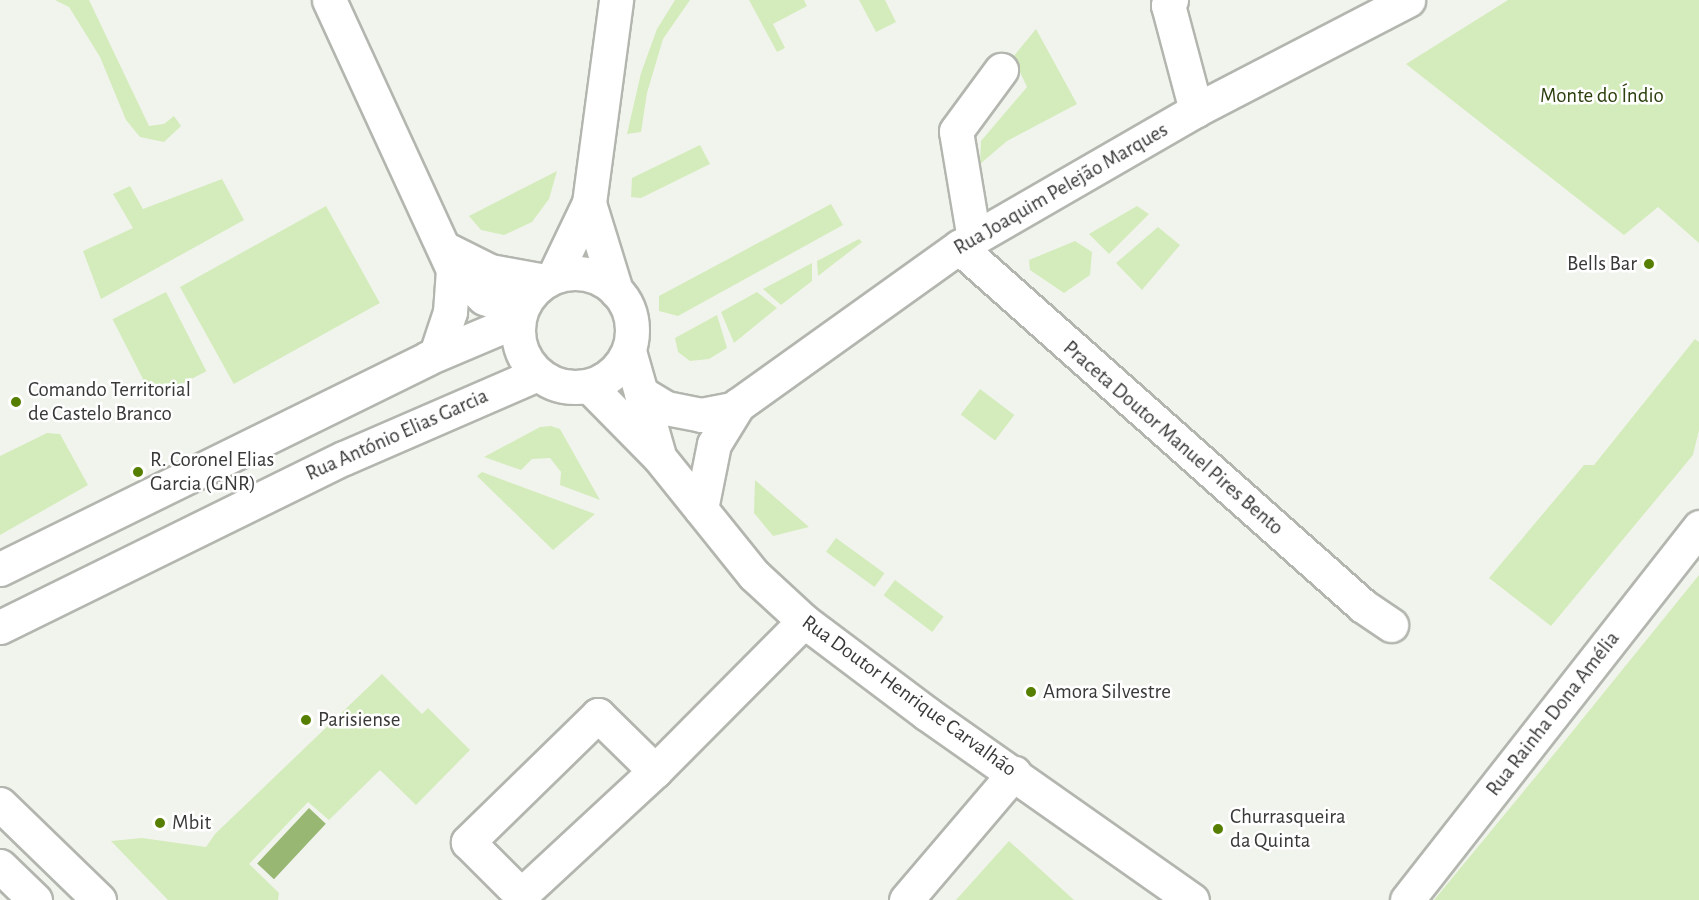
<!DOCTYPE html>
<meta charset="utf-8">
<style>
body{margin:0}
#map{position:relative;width:1699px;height:900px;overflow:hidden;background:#f1f4ed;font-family:"Alegreya Sans",sans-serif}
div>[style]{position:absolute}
.green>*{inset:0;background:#d4ecbb;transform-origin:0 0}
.water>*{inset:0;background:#97b772;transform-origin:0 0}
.roads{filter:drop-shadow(2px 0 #b3b6af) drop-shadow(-2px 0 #b3b6af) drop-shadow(0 2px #b3b6af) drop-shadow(0 -2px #b3b6af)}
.street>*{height:33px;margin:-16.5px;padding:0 16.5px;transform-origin:16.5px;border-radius:16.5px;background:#fff}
.street>.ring{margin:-16.5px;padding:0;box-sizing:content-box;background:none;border:33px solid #fff;border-radius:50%}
.primary>*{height:33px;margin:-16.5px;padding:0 16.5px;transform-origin:16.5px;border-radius:16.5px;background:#fff}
.dots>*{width:16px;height:16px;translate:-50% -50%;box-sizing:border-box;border:3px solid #fff;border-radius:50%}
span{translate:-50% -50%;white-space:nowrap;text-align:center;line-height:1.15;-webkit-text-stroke:5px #fff;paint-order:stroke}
.park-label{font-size:21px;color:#2d410e}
.street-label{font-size:21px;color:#393a38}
.poi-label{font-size:21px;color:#393a38}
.right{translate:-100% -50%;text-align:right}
.left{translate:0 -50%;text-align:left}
</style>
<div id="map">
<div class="green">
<div style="clip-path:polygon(55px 0,89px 0,149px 126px,164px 124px,174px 116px,181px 126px,164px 142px,140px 137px,126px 120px,100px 57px,69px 7px)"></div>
<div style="clip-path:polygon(675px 0,690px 0,663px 39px,647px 93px,641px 132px,627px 134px,641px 73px,657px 29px)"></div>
<div style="clip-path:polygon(749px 0,804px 0,807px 6px,773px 24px,785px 48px,777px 52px)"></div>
<div style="clip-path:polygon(859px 0,885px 0,896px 22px,876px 32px)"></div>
<div style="clip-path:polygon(1508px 0,1699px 0,1699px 243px,1658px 207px,1624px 235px,1406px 64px)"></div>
<div style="clip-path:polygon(1036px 29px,1077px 104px,1007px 141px,980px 164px,981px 141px,1027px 87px,1013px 57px)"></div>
<div style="clip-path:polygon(700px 145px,710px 164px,641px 198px,631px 197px,632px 178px)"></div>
<div style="clip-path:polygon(557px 171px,549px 199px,532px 222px,504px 235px,481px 230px,469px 216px)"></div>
<div style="clip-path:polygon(222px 179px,244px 220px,101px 299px,83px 251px,133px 228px,113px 194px,130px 186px,143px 209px)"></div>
<div style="clip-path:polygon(831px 204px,843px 225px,678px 316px,659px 311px,659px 296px)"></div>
<div style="left:326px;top:206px;width:111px;height:167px;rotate:61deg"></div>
<div style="clip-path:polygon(1137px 206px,1149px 214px,1109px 254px,1089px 234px)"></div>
<div style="clip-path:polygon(1158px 227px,1180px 245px,1142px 290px,1116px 263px)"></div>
<div style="clip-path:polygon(859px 239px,862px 242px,818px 276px,817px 261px)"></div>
<div style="clip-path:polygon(1075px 241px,1092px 252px,1090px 275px,1064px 293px,1030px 270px,1029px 260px)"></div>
<div style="clip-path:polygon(812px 263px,812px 281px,781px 305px,763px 289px)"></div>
<div style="left:166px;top:292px;width:89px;height:60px;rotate:63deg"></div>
<div style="clip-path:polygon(757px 292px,777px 308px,734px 343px,721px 312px)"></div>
<div style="clip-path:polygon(717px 315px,727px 348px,709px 359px,690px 361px,678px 352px,675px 338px)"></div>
<div style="clip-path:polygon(1695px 339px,1699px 342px,1699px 430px,1693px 455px,1551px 626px,1489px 578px,1584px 465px,1594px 465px)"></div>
<div style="left:980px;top:389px;width:43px;height:32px;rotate:37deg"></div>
<div style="clip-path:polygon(551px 426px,560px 429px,600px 500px,560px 485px,561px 472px,550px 458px,532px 459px,521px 470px,484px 457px,540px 427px)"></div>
<div style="clip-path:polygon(47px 433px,60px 434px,88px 485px,0 535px,0 456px)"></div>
<div style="clip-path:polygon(482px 472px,595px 514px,553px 550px,477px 476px)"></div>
<div style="clip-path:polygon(755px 480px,809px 527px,773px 536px,754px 513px)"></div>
<div style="left:836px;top:538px;width:60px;height:17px;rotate:36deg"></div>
<div style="clip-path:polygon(1699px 575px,1699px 900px,1434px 900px,1542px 769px)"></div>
<div style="left:895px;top:580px;width:61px;height:19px;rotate:37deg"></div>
<div style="clip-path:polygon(382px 674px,422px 714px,428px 708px,470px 750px,416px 805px,380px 770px,329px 820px,308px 802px,249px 864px,279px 893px,278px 900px,168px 900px,111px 841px,142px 838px,206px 847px,215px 834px)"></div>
<div style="clip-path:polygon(1009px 841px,1074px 900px,956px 900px)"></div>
</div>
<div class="water">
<div style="left:309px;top:808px;width:23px;height:76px;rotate:43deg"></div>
</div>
<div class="roads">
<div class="street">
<div style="left:329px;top:0;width:296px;rotate:65.3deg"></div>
<div style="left:453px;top:269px;width:42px;rotate:43.1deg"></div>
<div style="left:484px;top:298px;width:38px;rotate:18deg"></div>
<div style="left:1171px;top:0;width:6px;rotate:121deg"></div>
<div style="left:1168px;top:5px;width:109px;rotate:75.1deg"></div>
<div style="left:589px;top:203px;width:92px;rotate:72.9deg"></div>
<div style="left:974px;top:239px;width:109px;rotate:-99.5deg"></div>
<div style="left:956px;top:131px;width:76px;rotate:-53.6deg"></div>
<div style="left:959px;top:247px;width:540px;rotate:41.62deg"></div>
<div style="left:1363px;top:606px;width:34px;rotate:34deg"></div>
<div style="left:448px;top:250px;width:47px;rotate:26.6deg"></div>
<div style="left:490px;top:271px;width:56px;rotate:10.3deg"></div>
<div class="ring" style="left:518px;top:273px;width:81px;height:81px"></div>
<div style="left:554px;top:276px;width:81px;rotate:-64.4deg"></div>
<div style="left:589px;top:203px;width:205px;rotate:-82.4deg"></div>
<div style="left:629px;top:351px;width:105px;rotate:74deg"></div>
<div style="left:436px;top:354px;width:44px;rotate:-71.6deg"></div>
<div style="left:450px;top:312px;width:43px;rotate:-86deg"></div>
<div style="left:589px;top:386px;width:100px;rotate:45.4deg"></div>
<div style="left:659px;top:457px;width:151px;rotate:51.2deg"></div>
<div style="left:754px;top:575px;width:68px;rotate:42.6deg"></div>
<div style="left:804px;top:621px;width:153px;rotate:37deg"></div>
<div style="left:926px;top:713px;width:325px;rotate:35.1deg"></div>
<div style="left:641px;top:393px;width:29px;rotate:31deg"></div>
<div style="left:666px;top:408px;width:36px;rotate:11deg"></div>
<div style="left:701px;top:415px;width:33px;rotate:-11deg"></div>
<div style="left:701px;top:509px;width:66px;rotate:-78.7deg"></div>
<div style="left:714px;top:444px;width:46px;rotate:-58.4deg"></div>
<div style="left:738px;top:405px;width:272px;rotate:-35.6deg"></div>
<div style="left:959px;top:247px;width:274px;rotate:-30deg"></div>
<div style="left:1196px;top:110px;width:239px;rotate:-27.4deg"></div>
<div style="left:0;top:569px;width:477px;rotate:-26.2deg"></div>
<div style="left:428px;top:358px;width:98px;rotate:-22.9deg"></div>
<div style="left:0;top:627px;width:383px;rotate:-26.2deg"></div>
<div style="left:344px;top:458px;width:210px;rotate:-23.5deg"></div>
<div style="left:655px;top:771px;width:80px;rotate:-135.5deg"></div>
<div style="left:598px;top:715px;width:182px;rotate:135.7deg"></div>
<div style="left:468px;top:842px;width:75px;rotate:45deg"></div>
<div style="left:521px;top:895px;width:183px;rotate:-42.8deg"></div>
<div style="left:655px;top:771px;width:211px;rotate:-45.2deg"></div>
<div style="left:906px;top:900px;width:167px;rotate:-49.6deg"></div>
<div style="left:1407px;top:900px;width:474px;rotate:-51.9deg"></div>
</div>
<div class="primary">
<div style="left:0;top:804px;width:138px;rotate:44.1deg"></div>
<div style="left:0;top:866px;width:49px;rotate:44.2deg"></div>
</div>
</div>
<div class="dots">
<div style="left:1649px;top:264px;background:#567f00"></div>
<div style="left:16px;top:402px;background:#567f00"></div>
<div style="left:138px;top:472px;background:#567f00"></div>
<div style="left:1031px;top:692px;background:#567f00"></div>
<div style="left:306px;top:720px;background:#567f00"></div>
<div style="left:160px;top:823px;background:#567f00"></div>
<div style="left:1218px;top:829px;background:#567f00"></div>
</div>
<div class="park-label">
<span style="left:1602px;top:96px">Monte do Índio</span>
</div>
<div class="street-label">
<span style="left:1061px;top:189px;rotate:-30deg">Rua Joaquim Pelejão Marques</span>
<span style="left:397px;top:435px;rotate:-24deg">Rua António Elias Garcia</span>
<span style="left:1173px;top:438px;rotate:41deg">Praceta Doutor Manuel Pires Bento</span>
<span style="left:909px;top:696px;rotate:36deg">Rua Doutor Henrique Carvalhão</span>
<span style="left:1553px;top:714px;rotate:-52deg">Rua Rainha Dona Amélia</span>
</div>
<div class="poi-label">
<span class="right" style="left:1637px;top:264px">Bells Bar</span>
<span class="left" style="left:28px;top:402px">Comando Territorial<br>de Castelo Branco</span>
<span class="left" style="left:150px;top:472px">R. Coronel Elias<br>Garcia (GNR)</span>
<span class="left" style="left:1043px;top:692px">Amora Silvestre</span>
<span class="left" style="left:318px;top:720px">Parisiense</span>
<span class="left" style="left:1230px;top:829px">Churrasqueira<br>da Quinta</span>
<span class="left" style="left:172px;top:823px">Mbit</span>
</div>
</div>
